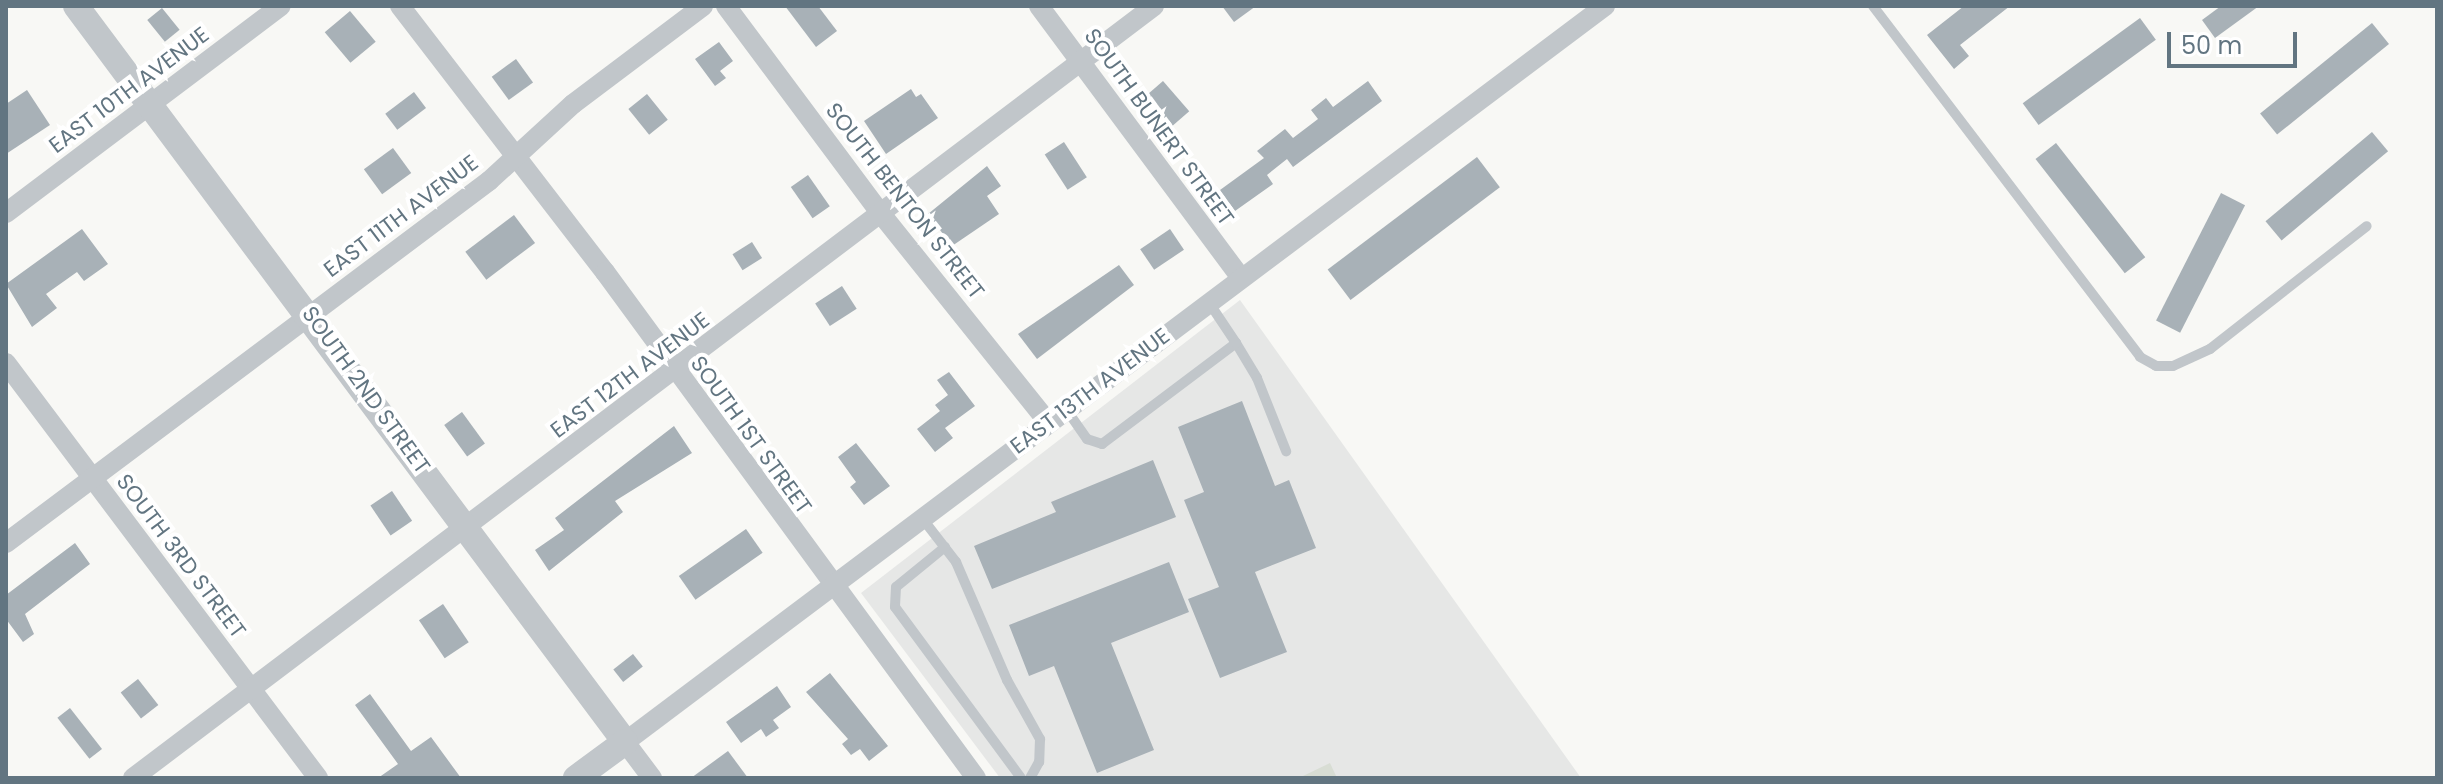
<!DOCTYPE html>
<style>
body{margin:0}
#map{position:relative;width:2443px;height:784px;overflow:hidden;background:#f8f8f5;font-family:Poppins,sans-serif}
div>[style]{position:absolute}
.built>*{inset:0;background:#e6e7e6}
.green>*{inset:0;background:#d8ddd4}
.building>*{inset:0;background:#a8b1b7;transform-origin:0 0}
.service>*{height:10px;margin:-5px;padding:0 5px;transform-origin:5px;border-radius:5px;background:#c1c6ca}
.minor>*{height:20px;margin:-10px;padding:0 10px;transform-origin:10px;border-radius:10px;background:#c1c6ca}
.tertiary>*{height:26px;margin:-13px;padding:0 13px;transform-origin:13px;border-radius:13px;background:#c1c6ca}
span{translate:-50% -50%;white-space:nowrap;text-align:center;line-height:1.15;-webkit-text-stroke:8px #fff;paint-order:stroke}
.street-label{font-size:22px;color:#627581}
.frame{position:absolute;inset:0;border:8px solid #627581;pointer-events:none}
.scale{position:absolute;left:2167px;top:32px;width:130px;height:36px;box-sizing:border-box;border:4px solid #627581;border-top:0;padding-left:10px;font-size:24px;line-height:28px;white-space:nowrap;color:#627581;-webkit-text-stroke:6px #fff;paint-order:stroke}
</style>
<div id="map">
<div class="built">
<div style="clip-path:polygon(1240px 300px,1581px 778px,1000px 778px,861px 593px)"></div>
</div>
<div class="green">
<div style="clip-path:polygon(1330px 763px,1337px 778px,1304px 778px,1303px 776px)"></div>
</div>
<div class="building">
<div style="clip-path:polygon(785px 6px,818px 6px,837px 31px,816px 47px)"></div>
<div style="clip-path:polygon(1222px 6px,1256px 6px,1234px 22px)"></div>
<div style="clip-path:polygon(1964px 6px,2010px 6px,1960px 45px,1969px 56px,1954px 69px,1927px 35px)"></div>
<div style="clip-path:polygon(2221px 6px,2259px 6px,2215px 38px,2202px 20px)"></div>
<div style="left:162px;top:8px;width:28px;height:19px;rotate:51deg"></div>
<div style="left:350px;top:11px;width:40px;height:33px;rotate:50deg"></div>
<div style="left:2140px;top:18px;width:27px;height:145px;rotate:54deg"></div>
<div style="left:2372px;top:23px;width:27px;height:144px;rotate:51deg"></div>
<div style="clip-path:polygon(719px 42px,733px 61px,720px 71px,726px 78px,715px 86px,695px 59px)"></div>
<div style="left:516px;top:59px;width:29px;height:30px;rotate:54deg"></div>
<div style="left:1163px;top:81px;width:40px;height:24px;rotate:49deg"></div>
<div style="clip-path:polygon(1368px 81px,1382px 101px,1293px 167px,1287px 159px,1267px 175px,1273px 184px,1235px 211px,1220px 190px,1264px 158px,1257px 151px,1285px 129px,1293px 138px,1318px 119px,1311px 110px,1326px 98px,1333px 107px)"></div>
<div style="clip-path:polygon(911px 89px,916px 97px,921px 94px,938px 118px,886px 154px,864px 121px)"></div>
<div style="clip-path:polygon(27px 90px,50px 125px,6px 154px,6px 104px)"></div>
<div style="left:414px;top:92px;width:20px;height:36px;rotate:53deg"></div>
<div style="left:647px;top:94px;width:33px;height:24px;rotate:51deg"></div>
<div style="left:2372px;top:132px;width:25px;height:139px;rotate:50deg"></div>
<div style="left:1064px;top:142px;width:42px;height:23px;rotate:57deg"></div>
<div style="left:2056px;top:143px;width:145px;height:26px;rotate:52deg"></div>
<div style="left:393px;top:148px;width:31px;height:36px;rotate:54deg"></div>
<div style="left:1477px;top:157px;width:38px;height:187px;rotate:53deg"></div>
<div style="clip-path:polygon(987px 166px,1001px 186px,987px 196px,999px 214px,952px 246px,928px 214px)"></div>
<div style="left:808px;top:175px;width:38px;height:21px;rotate:55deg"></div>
<div style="left:2221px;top:193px;width:27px;height:143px;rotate:27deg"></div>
<div style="left:514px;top:215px;width:35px;height:61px;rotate:53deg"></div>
<div style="clip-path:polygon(82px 229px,108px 264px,84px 281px,77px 272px,46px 294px,57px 308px,32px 327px,6px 284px)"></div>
<div style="left:1170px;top:229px;width:25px;height:36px;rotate:56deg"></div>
<div style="left:752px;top:242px;width:19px;height:23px;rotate:58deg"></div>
<div style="clip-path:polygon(1119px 265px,1134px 285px,1037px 359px,1018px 334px)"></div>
<div style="left:842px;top:286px;width:27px;height:32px;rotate:57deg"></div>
<div style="clip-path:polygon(949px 372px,975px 406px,945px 428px,953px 438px,935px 452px,917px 429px,940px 411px,935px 405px,948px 395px,937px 380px)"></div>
<div style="clip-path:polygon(1242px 401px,1275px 486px,1289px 480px,1316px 548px,1255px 572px,1287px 652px,1220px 678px,1188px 599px,1219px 587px,1184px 500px,1204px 492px,1178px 427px)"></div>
<div style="left:462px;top:412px;width:39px;height:22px;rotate:54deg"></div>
<div style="clip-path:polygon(674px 426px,692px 453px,615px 501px,623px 512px,549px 571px,535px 550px,564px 530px,555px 518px)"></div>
<div style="clip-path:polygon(856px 443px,890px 486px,864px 505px,850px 487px,856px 482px,838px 457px)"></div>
<div style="clip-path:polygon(1153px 460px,1176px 517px,992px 589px,974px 546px,1056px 512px,1051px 502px)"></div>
<div style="left:392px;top:491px;width:36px;height:26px;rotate:56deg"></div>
<div style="left:746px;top:529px;width:29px;height:82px;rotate:55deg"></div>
<div style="clip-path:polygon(75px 543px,90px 564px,25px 614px,34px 634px,23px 642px,6px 619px,6px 595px)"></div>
<div style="clip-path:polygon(1169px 562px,1189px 612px,1111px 643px,1154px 750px,1097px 773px,1054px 666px,1029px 676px,1009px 625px)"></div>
<div style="left:443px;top:604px;width:46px;height:29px;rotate:56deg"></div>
<div style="left:633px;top:654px;width:16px;height:25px;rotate:52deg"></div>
<div style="clip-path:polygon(830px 673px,888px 746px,869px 761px,860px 749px,851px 755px,842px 744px,848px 739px,806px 692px)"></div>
<div style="left:138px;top:679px;width:33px;height:22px;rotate:52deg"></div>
<div style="clip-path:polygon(777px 686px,791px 707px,773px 720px,779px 728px,766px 737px,761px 729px,741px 743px,726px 722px)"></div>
<div style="clip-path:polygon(370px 694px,411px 751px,431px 737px,461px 778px,378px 778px,398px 764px,355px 705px)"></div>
<div style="left:70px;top:708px;width:52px;height:16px;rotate:52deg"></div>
<div style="clip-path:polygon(728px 751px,748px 778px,691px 778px)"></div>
</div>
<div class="service">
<div style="left:1873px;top:6px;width:441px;rotate:52.7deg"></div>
<div style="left:2140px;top:357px;width:18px;rotate:29deg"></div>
<div style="left:2156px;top:366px;width:17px"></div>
<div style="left:2173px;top:366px;width:41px;rotate:-24.7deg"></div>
<div style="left:2210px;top:349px;width:199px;rotate:-38.1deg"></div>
<div style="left:1236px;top:343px;width:41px;rotate:59deg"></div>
<div style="left:1257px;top:378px;width:79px;rotate:68.3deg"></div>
<div style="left:1066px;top:409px;width:37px;rotate:55deg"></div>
<div style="left:1087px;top:439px;width:16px;rotate:18deg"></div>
<div style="left:1102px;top:444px;width:168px;rotate:-37deg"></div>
<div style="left:1236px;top:343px;width:50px;rotate:-123.7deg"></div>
<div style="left:922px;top:518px;width:56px;rotate:52.3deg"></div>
<div style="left:956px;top:562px;width:129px;rotate:66.6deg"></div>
<div style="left:1007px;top:680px;width:68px;rotate:60.8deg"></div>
<div style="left:1040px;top:739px;width:23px;rotate:92deg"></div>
<div style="left:1039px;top:762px;width:18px;rotate:119deg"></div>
<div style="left:945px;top:547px;width:63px;rotate:140.8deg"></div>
<div style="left:896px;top:587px;width:20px;rotate:93deg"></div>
<div style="left:895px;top:607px;width:212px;rotate:53.6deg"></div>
</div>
<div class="minor">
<div style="left:400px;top:6px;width:336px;rotate:52.4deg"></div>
<div style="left:605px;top:272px;width:627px;rotate:53.75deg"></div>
<div style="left:726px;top:6px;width:261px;rotate:53.3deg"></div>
<div style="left:882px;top:215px;width:265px;rotate:51.3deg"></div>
<div style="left:1039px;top:6px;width:337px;rotate:53.4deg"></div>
<div style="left:6px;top:213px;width:344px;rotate:-37deg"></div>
<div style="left:6px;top:363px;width:519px;rotate:53.06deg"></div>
<div style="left:6px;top:543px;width:604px;rotate:-36.85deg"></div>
<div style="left:489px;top:181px;width:114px;rotate:-42.5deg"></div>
<div style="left:573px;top:104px;width:163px;rotate:-37deg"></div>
<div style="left:133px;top:778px;width:1280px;rotate:-37.09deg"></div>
<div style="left:652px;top:778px;width:45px;rotate:-126.9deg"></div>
<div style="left:625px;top:742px;width:1226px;rotate:-36.91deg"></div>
</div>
<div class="tertiary">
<div style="left:76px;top:6px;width:918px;rotate:53.28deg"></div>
<div style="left:625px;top:742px;width:61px;rotate:143.7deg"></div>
</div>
<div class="street-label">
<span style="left:129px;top:90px;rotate:-37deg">EAST 10TH AVENUE</span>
<span style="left:1159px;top:127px;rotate:54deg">SOUTH BUNERT STREET</span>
<span style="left:905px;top:201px;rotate:52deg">SOUTH BENTON STREET</span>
<span style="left:401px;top:216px;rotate:-37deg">EAST 11TH AVENUE</span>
<span style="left:630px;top:375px;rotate:-37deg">EAST 12TH AVENUE</span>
<span style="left:366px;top:390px;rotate:54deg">SOUTH 2ND STREET</span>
<span style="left:1090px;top:391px;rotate:-37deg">EAST 13TH AVENUE</span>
<span style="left:751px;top:435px;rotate:54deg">SOUTH 1ST STREET</span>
<span style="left:181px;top:556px;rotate:53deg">SOUTH 3RD STREET</span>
</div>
<div class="frame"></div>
<div class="scale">50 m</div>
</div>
